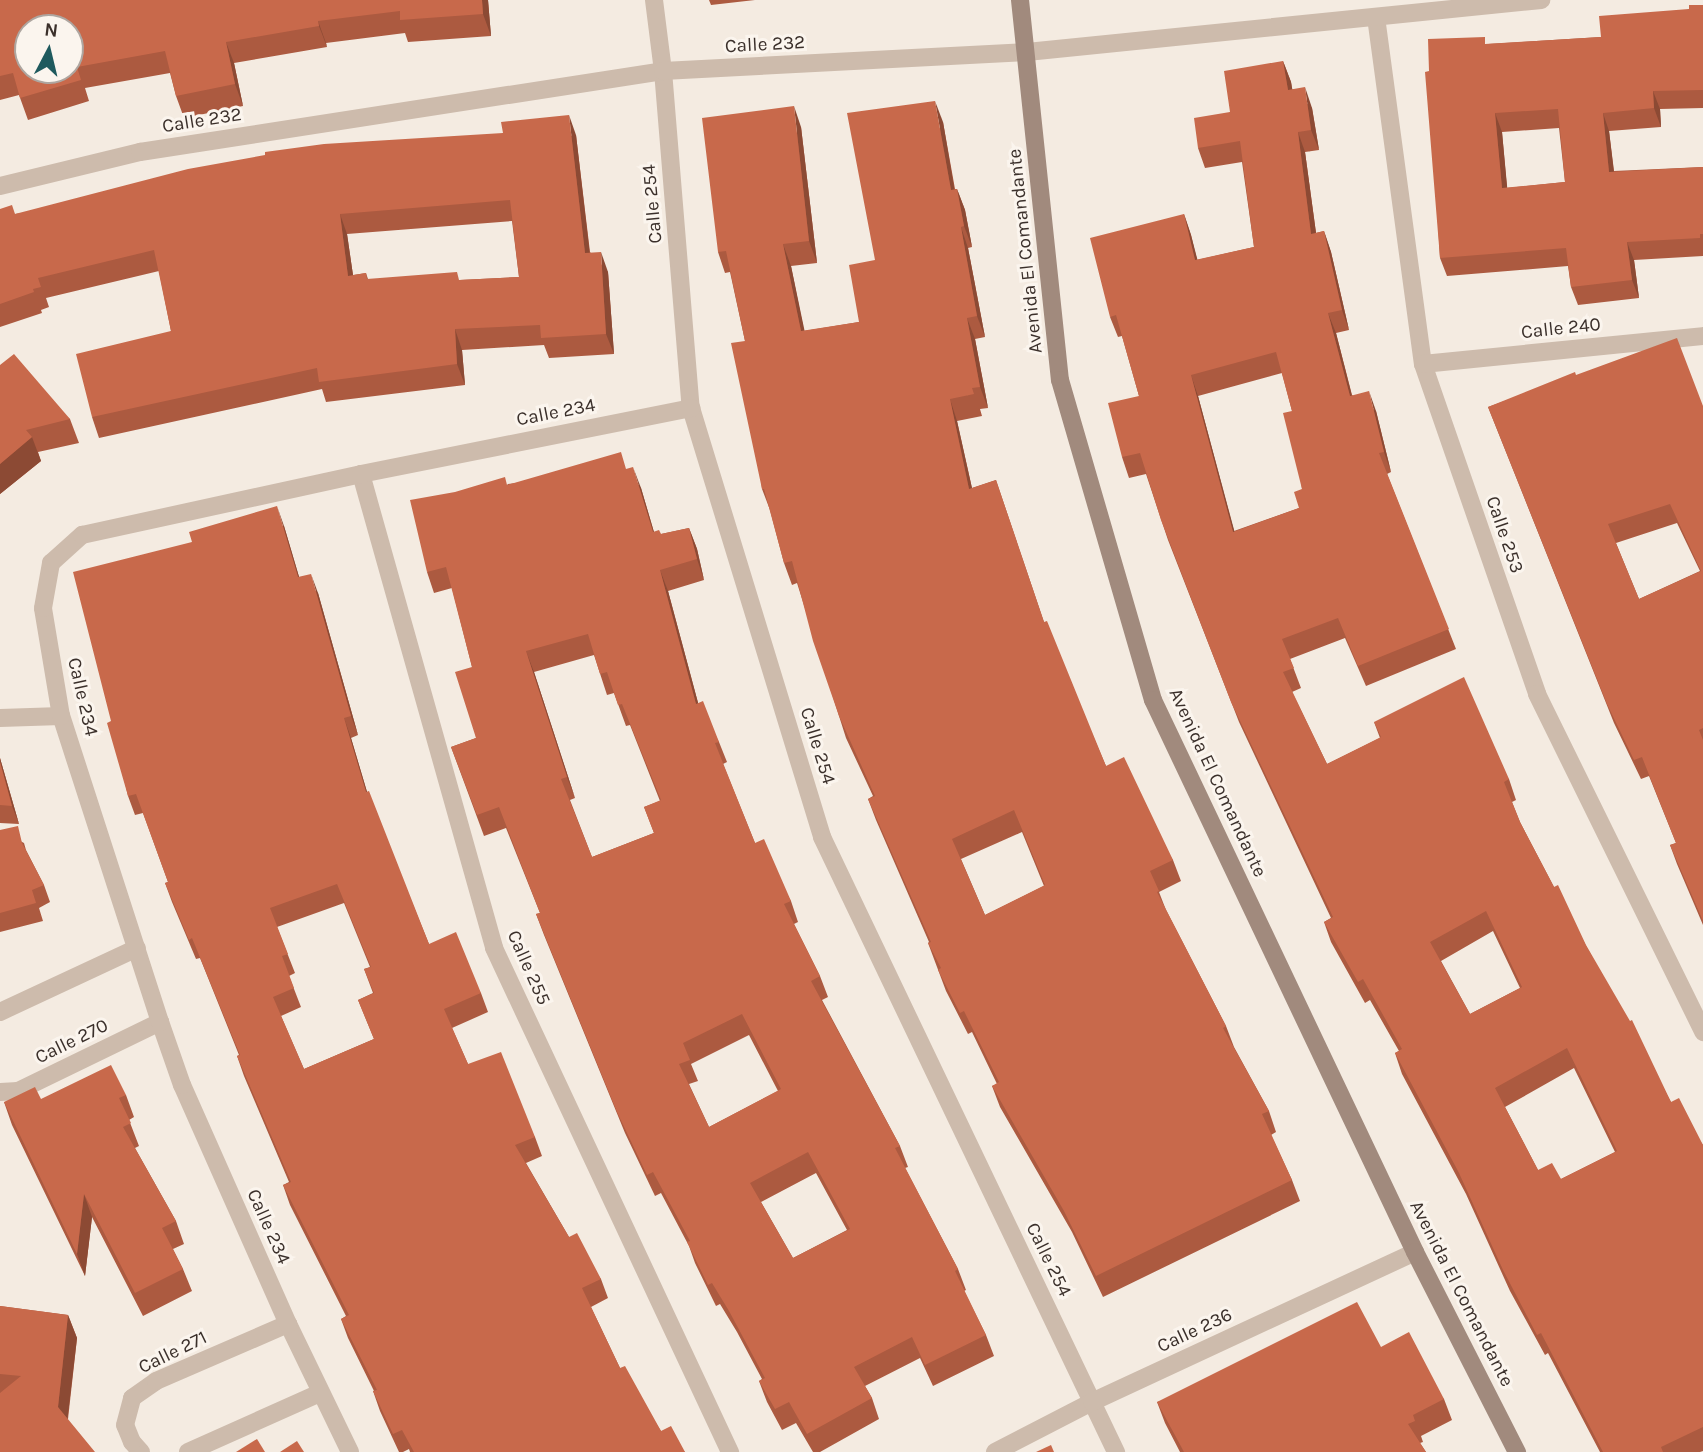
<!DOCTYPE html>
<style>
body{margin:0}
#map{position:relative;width:1703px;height:1452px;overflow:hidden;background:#f4ebe1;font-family:Karla,sans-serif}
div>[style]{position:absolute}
.street>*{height:18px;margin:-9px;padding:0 9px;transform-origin:9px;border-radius:9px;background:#cdbbac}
.secondary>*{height:18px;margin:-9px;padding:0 9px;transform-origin:9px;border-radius:9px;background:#a18a7d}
.wall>*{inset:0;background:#ac5a40}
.shaded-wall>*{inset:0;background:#8c4a34}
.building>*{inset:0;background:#c8694b}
span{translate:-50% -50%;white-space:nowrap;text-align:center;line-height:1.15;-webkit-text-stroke:6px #fbf5ee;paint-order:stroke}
.street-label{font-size:19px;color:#3b302b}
.north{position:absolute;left:14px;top:14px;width:70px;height:70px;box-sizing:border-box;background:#fbf5ee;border:2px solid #aea6a0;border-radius:50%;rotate:7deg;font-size:19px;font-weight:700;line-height:28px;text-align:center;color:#3b302b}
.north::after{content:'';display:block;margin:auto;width:24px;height:32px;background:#1f5a5e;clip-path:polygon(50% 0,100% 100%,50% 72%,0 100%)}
</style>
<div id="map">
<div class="street">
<div style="left:654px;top:0;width:72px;rotate:82.8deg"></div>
<div style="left:663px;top:71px;width:338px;rotate:85.3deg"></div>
<div style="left:691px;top:408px;width:449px;rotate:73deg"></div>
<div style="left:822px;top:837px;width:682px;rotate:64.45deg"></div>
<div style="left:1376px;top:17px;width:350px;rotate:82.3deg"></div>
<div style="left:1423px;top:364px;width:349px;rotate:70.9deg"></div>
<div style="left:1537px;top:694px;width:377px;rotate:63.8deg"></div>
<div style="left:0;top:186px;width:144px;rotate:-13.7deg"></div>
<div style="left:140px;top:152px;width:529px;rotate:-8.8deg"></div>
<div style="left:663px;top:71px;width:364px;rotate:-3deg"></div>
<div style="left:1027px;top:52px;width:517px;rotate:-5.78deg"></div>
<div style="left:1423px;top:364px;width:281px;rotate:-5.7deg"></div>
<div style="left:361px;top:474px;width:492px;rotate:74.3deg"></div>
<div style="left:494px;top:948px;width:557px;rotate:64.91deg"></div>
<div style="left:0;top:718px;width:61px;rotate:-1.9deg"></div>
<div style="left:0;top:1012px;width:151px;rotate:-25deg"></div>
<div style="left:0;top:1092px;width:18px;rotate:-3deg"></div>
<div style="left:18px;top:1091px;width:158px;rotate:-25.9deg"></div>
<div style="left:141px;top:1452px;width:13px;rotate:-132deg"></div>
<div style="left:132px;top:1442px;width:18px;rotate:-112deg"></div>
<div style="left:125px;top:1425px;width:28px;rotate:-75deg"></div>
<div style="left:132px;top:1398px;width:29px;rotate:-35deg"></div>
<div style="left:156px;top:1381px;width:144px;rotate:-23.4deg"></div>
<div style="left:188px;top:1452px;width:145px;rotate:-24.1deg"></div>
<div style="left:350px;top:1452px;width:142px;rotate:-115.8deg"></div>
<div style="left:288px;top:1324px;width:261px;rotate:-113.9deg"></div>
<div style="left:182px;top:1085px;width:67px;rotate:-109.2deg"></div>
<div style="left:160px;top:1022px;width:322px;rotate:-107.9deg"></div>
<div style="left:61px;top:716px;width:109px;rotate:-99.5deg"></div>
<div style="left:43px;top:608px;width:46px;rotate:-79.9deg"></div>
<div style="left:51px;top:563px;width:42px;rotate:-42.1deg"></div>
<div style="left:82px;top:535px;width:286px;rotate:-12.3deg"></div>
<div style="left:361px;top:474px;width:337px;rotate:-11.3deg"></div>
<div style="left:995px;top:1452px;width:109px;rotate:-27.3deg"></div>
<div style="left:1092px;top:1402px;width:356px;rotate:-24.9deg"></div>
</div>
<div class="secondary">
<div style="left:1020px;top:0;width:382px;rotate:84deg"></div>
<div style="left:1060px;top:380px;width:333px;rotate:73.8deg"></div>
<div style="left:1153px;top:700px;width:611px;rotate:64.61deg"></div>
<div style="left:1415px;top:1252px;width:225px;rotate:63deg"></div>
</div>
<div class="wall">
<div style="clip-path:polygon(0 0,488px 0,491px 36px,408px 42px,405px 33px,326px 43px,327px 47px,234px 63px,243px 106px,184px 118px,176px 96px,170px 73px,85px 88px,89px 101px,28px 120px,19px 95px,0 100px)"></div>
<div style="clip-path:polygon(709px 0,755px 0,711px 5px)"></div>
<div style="clip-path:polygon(evenodd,1703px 5px,1703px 108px,1660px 109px,1661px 127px,1609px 131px,1614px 171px,1703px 167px,1703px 256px,1634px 260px,1639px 298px,1578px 305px,1571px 287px,1568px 266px,1447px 276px,1440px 258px,1429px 71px,1488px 44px,1601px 37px,1703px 5px,1559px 128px,1565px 182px,1507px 188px,1502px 132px,1559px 128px)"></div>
<div style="clip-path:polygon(evenodd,1283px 61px,1291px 82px,1292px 89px,1312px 108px,1319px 150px,1305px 152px,1316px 233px,1324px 231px,1331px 252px,1349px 330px,1336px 333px,1352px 395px,1376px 411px,1391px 472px,1387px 474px,1456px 649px,1366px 686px,1345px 638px,1290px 659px,1301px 688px,1292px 692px,1327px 764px,1380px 738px,1374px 722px,1509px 779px,1516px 800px,1512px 802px,1520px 822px,1554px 887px,1671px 1102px,1703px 1145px,1703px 1451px,1700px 1452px,1600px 1452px,1548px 1353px,1545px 1355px,1510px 1291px,1466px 1194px,1402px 1074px,1395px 1053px,1399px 1051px,1370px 1000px,1365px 1003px,1331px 942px,1324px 922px,1331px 918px,1239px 722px,1168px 540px,1146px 474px,1129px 478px,1122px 457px,1139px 396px,1122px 336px,1118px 337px,1110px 317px,1184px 214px,1191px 235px,1197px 260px,1254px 247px,1242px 162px,1205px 168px,1198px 148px,1230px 112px,1283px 61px,1282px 373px,1292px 411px,1302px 489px,1299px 508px,1234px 531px,1198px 396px,1282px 373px,1283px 61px,1493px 931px,1520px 988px,1470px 1014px,1441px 961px,1493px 931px,1283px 61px,1574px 1068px,1615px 1152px,1561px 1179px,1538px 1170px,1505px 1107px,1574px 1068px)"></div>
<div style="clip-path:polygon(evenodd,943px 122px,955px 189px,957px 189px,965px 210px,972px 247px,968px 248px,985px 337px,975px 339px,988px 408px,980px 409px,982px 416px,957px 421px,972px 488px,996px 480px,1044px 622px,1106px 766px,1173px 860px,1181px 881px,1159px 892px,1166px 910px,1226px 1026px,1234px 1047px,1269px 1111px,1276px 1132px,1271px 1135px,1292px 1180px,1300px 1201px,1103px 1297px,1072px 1232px,1000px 1107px,992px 1086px,997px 1084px,972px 1032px,968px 1034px,946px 991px,928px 943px,929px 942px,876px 820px,868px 799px,873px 796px,846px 738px,839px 716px,797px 583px,792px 585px,784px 563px,770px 510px,762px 489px,745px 341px,730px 272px,725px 273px,718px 252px,801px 127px,817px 263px,791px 266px,804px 331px,859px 322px,875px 260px,943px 122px,1022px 832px,1044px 886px,985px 915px,961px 859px,1022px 832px)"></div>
<div style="clip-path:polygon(evenodd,576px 135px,590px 252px,608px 272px,614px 354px,549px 358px,544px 345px,462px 350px,465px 385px,326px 402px,322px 389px,99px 438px,92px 417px,171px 331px,159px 271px,46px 298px,49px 307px,41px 310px,42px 313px,0 327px,0 209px,15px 214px,576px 135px,512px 221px,519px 277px,460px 280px,368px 279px,366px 273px,353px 275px,347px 234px,512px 221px)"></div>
<div style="clip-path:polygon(0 365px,70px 419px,79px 443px,38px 452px,41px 461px,0 494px)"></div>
<div style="clip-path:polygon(evenodd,1576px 375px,1703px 406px,1703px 925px,1677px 864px,1670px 845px,1676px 843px,1649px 776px,1641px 779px,1614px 723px,1488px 407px,1576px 375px,1677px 523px,1700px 571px,1639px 599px,1616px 543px,1677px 523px)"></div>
<div style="clip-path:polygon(evenodd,627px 469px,641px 488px,654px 532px,661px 534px,689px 528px,697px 549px,704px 580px,668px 591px,698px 703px,719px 742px,727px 762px,723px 764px,755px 843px,791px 901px,798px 922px,794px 924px,820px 976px,828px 997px,822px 1000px,900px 1146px,908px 1167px,905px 1168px,958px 1269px,966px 1290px,964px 1291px,986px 1335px,994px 1356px,933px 1386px,920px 1358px,865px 1386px,872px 1398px,879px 1419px,820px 1452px,813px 1452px,796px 1423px,782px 1430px,767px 1402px,759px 1381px,762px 1379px,737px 1332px,720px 1304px,716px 1306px,695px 1263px,689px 1246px,661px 1193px,655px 1196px,625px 1133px,544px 935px,536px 914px,540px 913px,506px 828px,484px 836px,451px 747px,476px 738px,472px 667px,452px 588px,434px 593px,427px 572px,508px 484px,627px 469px,594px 655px,607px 695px,614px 693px,626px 726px,630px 725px,660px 801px,644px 807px,654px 833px,592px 857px,570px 800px,575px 798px,534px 672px,594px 655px,627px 469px,749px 1035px,778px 1091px,709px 1127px,689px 1084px,698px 1081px,691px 1064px,749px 1035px,627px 469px,816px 1173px,847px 1230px,793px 1258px,761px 1202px,816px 1173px)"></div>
<div style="clip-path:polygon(evenodd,284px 526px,299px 577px,318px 593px,358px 735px,351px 738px,367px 792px,429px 944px,481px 993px,488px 1012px,452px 1028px,468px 1064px,535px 1137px,542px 1156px,526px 1163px,569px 1237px,601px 1279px,608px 1298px,591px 1307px,620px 1368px,661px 1431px,685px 1452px,410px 1452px,409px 1449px,403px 1452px,399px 1452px,380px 1411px,373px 1391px,374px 1391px,348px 1338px,341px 1319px,346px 1316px,290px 1205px,283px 1185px,289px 1182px,244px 1076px,237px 1056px,239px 1055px,200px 958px,196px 959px,172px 902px,165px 883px,168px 882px,143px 813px,135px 815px,128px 796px,111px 721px,192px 542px,284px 526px,344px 903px,370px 967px,364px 969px,373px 993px,358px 1000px,374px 1039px,304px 1069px,281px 1016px,301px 1007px,289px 976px,295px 973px,277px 927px,344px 903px)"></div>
<div style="clip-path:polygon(0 758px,2px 765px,19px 824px,0 823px)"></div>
<div style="clip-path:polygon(0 830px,24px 843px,26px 850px,44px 885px,50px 902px,39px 908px,43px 921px,0 932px)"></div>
<div style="clip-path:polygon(126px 1095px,134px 1117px,129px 1120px,139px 1146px,135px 1148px,176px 1221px,184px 1244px,173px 1249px,183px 1269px,192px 1291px,143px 1316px,92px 1217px,85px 1276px,12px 1125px,4px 1102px,41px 1099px)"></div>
<div style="clip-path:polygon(0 1306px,68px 1315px,77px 1338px,68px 1419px,0 1452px)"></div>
<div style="clip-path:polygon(1381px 1347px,1444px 1399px,1452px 1420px,1421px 1436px,1423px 1442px,1420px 1443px,1426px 1452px,1180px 1452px,1165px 1423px,1157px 1402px)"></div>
</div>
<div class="shaded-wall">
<div style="clip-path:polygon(482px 0,488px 0,491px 36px,483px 14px)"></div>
<div style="clip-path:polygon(318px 21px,326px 43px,327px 47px,319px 26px)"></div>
<div style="clip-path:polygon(226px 42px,234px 63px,243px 106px,235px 84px)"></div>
<div style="clip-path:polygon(1283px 61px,1291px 82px,1296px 110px,1288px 90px)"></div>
<div style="clip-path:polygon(1305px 87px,1312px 108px,1319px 150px,1311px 130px)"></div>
<div style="clip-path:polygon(1653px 91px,1660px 109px,1661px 127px,1654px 108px)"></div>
<div style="clip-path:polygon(935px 101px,943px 122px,958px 211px,951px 190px)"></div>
<div style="clip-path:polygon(794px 106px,801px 127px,817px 263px,809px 241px)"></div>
<div style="clip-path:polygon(1495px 113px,1502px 132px,1509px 207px,1502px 188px)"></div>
<div style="clip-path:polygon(1603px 113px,1609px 131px,1616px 190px,1609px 172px)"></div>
<div style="clip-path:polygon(569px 115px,576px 135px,592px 273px,585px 253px)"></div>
<div style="clip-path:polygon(1298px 132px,1305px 152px,1319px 255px,1311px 234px)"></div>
<div style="clip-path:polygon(957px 189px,965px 210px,972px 247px,964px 226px)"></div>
<div style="clip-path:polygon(340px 214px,347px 234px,356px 296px,348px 276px)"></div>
<div style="clip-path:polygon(1184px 214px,1191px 235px,1203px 281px,1195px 260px)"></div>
<div style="clip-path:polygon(961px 227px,968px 248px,985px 337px,977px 316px)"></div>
<div style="clip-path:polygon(1324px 231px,1331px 252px,1349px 330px,1342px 310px)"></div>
<div style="clip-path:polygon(1627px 242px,1634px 260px,1639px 298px,1632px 280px)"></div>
<div style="clip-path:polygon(783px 244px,791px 266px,809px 352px,801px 331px)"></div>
<div style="clip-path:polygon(601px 252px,608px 272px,614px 354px,606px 334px)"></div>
<div style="clip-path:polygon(1328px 313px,1336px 333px,1357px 416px,1350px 396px)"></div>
<div style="clip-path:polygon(967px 318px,975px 339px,988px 408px,980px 387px)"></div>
<div style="clip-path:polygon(455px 329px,462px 350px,465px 385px,457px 364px)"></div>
<div style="clip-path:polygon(1191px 375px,1198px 396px,1240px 552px,1233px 532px)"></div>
<div style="clip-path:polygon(1369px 391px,1376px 411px,1391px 472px,1384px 452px)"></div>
<div style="clip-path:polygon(950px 399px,957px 421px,977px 511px,969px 489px)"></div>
<div style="clip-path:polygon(32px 437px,41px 461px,0 494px,0 464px)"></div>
<div style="clip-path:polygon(633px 467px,641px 488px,660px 553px,653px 532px)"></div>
<div style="clip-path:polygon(277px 506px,284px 526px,305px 597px,298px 577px)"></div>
<div style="clip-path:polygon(689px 528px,697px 549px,704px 580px,697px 559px)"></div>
<div style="clip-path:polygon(660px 570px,668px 591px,704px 725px,696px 704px)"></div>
<div style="clip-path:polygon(311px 574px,318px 593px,358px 735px,351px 716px)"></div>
<div style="clip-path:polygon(526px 651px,534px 672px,575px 798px,567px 777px)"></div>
<div style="clip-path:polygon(344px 718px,351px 738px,373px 812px,366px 792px)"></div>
<div style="clip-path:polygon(0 758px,2px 765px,19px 824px,12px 806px,0 762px)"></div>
<div style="clip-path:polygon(84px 1194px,92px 1217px,85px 1276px,77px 1254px)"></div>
<div style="clip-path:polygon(68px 1315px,77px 1338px,66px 1431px,58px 1407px)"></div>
</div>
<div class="building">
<div style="clip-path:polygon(evenodd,0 0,482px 0,483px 14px,400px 20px,400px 11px,318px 21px,319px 26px,226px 42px,235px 84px,176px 96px,165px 51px,77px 67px,81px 80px,20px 98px,13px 73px,0 76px,0 0,28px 28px,70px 28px,70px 70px,28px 70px,28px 28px)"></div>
<div style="clip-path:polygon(evenodd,1689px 5px,1703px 5px,1703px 90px,1653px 91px,1654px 108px,1603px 113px,1609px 172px,1703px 167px,1703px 234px,1700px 234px,1700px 238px,1627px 242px,1632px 280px,1571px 287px,1566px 248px,1440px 258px,1425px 72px,1429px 71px,1428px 39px,1485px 37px,1485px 44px,1601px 37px,1599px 16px,1689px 9px,1689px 5px,1558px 109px,1565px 182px,1502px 188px,1495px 113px,1558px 109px)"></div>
<div style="clip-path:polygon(evenodd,1283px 61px,1288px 90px,1305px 87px,1311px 130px,1298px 132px,1311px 234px,1324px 231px,1342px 310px,1328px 313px,1350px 396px,1369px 391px,1384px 452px,1379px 453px,1449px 629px,1358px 666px,1338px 618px,1282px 639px,1294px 668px,1283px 672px,1327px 764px,1381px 737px,1374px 722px,1464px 677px,1509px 779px,1504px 782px,1520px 822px,1554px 887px,1558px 885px,1586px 945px,1630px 1021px,1632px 1020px,1671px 1102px,1679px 1098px,1703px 1145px,1703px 1427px,1661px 1447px,1663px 1452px,1603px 1452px,1541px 1333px,1537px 1335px,1503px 1270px,1459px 1173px,1395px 1053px,1402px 1049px,1363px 979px,1358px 982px,1324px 922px,1333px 917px,1231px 702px,1161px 520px,1140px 453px,1122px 457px,1108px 403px,1139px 396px,1116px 315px,1110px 317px,1090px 238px,1184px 214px,1195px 260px,1254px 247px,1240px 141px,1198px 148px,1194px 118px,1230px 112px,1224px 71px,1283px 61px,1276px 352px,1292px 411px,1283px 413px,1302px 489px,1294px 492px,1299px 508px,1233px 532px,1191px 375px,1276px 352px,1283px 61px,1486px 911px,1522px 987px,1470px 1014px,1430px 942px,1486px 911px,1283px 61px,1567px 1048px,1617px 1151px,1561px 1179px,1552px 1163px,1538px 1170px,1495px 1088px,1567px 1048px)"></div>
<div style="clip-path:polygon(evenodd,935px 101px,951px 190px,957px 189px,964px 226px,961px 227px,977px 316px,967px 318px,980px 387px,972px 388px,974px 394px,950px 399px,969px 489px,996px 480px,1044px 622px,1047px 621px,1106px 766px,1124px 757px,1173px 860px,1150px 871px,1159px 891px,1157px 892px,1226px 1026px,1223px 1028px,1269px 1111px,1262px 1114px,1292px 1180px,1096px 1276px,1064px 1211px,992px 1086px,999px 1082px,964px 1011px,960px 1013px,938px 970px,941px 968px,928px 943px,931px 942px,868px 799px,875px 796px,839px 716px,813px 641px,792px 561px,784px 563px,764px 489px,762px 489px,731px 343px,745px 341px,726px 251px,718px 252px,702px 118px,794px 106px,809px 241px,783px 244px,801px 331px,859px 322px,849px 265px,875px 260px,847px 113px,935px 101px,1014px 810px,1045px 885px,985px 915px,952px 839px,1014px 810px)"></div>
<div style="clip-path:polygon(evenodd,569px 115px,585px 253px,601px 252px,606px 334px,541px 338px,540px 325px,455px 329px,457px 364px,319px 382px,317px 368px,92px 417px,76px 354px,171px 331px,154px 250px,38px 278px,41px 287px,33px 289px,34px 292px,0 304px,0 209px,12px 205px,15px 214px,188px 169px,265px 155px,265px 152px,324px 144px,503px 133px,501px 122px,569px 115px,510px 200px,519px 277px,459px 280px,457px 272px,367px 279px,366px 273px,348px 276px,340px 214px,510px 200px)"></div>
<div style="clip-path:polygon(evenodd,1677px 338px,1703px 406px,1703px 728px,1699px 730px,1703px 740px,1703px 921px,1670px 845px,1676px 843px,1642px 757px,1634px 760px,1607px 704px,1488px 407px,1575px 372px,1576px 375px,1677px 338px,1670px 504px,1701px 571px,1639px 599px,1608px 524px,1670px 504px)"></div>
<div style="clip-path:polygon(14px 354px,70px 419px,26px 430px,32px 437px,0 464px,0 365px)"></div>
<div style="clip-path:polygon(evenodd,621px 452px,626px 469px,633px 467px,653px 532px,659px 530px,661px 534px,689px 528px,697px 559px,660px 570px,696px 704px,703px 701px,719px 742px,715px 743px,755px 843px,764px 839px,791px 901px,784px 904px,820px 976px,811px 981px,900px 1146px,895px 1148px,958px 1269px,955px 1271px,986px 1335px,925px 1365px,912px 1337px,854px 1367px,872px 1398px,807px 1434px,789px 1402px,775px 1409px,759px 1381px,765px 1378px,729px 1311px,712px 1283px,708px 1285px,687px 1242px,690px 1241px,653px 1172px,647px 1175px,617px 1112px,536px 914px,540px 913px,499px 807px,477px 815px,451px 747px,476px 738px,455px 672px,472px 667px,446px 567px,427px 572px,410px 500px,455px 492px,505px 477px,507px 485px,621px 452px,588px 634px,600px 674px,607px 672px,618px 705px,622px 704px,661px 800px,644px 807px,654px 833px,592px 857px,561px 779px,567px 777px,526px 651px,588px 634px,621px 452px,742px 1014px,781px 1089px,709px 1127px,679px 1064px,690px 1060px,683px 1043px,742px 1014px,621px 452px,808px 1152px,850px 1229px,793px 1258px,750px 1183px,808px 1152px)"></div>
<div style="clip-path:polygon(evenodd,277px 506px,298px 577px,311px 574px,351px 716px,344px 718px,366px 792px,369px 791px,429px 944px,456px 932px,481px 993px,444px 1009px,468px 1064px,501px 1052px,535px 1137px,515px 1145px,569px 1237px,577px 1233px,601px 1279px,582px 1288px,620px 1368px,625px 1366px,661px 1431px,671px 1426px,685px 1452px,414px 1452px,402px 1430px,393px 1434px,373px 1391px,377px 1390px,341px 1319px,349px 1315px,283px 1185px,291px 1182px,237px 1056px,240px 1055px,192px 938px,189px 940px,165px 883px,168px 882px,136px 794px,128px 796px,107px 723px,111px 721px,73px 572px,192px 542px,189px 532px,277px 506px,337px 884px,371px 967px,364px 969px,374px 993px,358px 1000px,374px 1039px,304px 1069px,273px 997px,294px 988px,282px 956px,288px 954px,270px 908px,337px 884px)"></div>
<div style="clip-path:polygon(0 762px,12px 806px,0 805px)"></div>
<div style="clip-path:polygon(18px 826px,22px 843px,44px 885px,32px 890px,36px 903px,0 913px,0 830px)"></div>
<div style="clip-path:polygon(111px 1065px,126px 1095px,119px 1098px,131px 1123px,123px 1127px,176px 1221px,162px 1228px,183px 1269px,135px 1293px,84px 1194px,77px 1254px,4px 1102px,35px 1087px,41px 1099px)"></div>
<div style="clip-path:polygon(1357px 1302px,1381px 1347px,1409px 1332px,1444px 1399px,1413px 1415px,1415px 1421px,1408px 1424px,1426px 1452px,1184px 1452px,1157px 1402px)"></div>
<div style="clip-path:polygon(0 1306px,68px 1315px,58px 1407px,95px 1452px,0 1452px,0 1393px,21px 1376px,0 1374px)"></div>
<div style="clip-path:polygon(257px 1439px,265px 1452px,236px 1452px)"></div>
<div style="clip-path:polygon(297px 1441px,304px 1452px,280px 1452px)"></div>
<div style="clip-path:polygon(1051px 1445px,1054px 1452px,1036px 1452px)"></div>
</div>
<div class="street-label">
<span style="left:765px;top:45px;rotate:-3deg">Calle 232</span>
<span style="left:202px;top:121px;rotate:-9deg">Calle 232</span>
<span style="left:653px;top:204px;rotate:-95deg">Calle 254</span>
<span style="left:1026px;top:251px;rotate:-96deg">Avenida El Comandante</span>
<span style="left:1561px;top:329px;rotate:-6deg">Calle 240</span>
<span style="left:556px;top:413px;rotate:-11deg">Calle 234</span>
<span style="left:1504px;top:535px;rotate:71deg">Calle 253</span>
<span style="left:82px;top:697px;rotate:77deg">Calle 234</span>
<span style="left:817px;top:746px;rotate:73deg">Calle 254</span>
<span style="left:1217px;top:783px;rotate:65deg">Avenida El Comandante</span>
<span style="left:528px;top:968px;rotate:66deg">Calle 255</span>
<span style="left:72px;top:1042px;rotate:-26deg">Calle 270</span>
<span style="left:268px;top:1227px;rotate:66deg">Calle 234</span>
<span style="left:1048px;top:1260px;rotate:64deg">Calle 254</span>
<span style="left:1461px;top:1294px;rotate:63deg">Avenida El Comandante</span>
<span style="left:1195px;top:1331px;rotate:-25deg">Calle 236</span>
<span style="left:173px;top:1353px;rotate:-26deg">Calle 271</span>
</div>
<div class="north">N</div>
</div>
